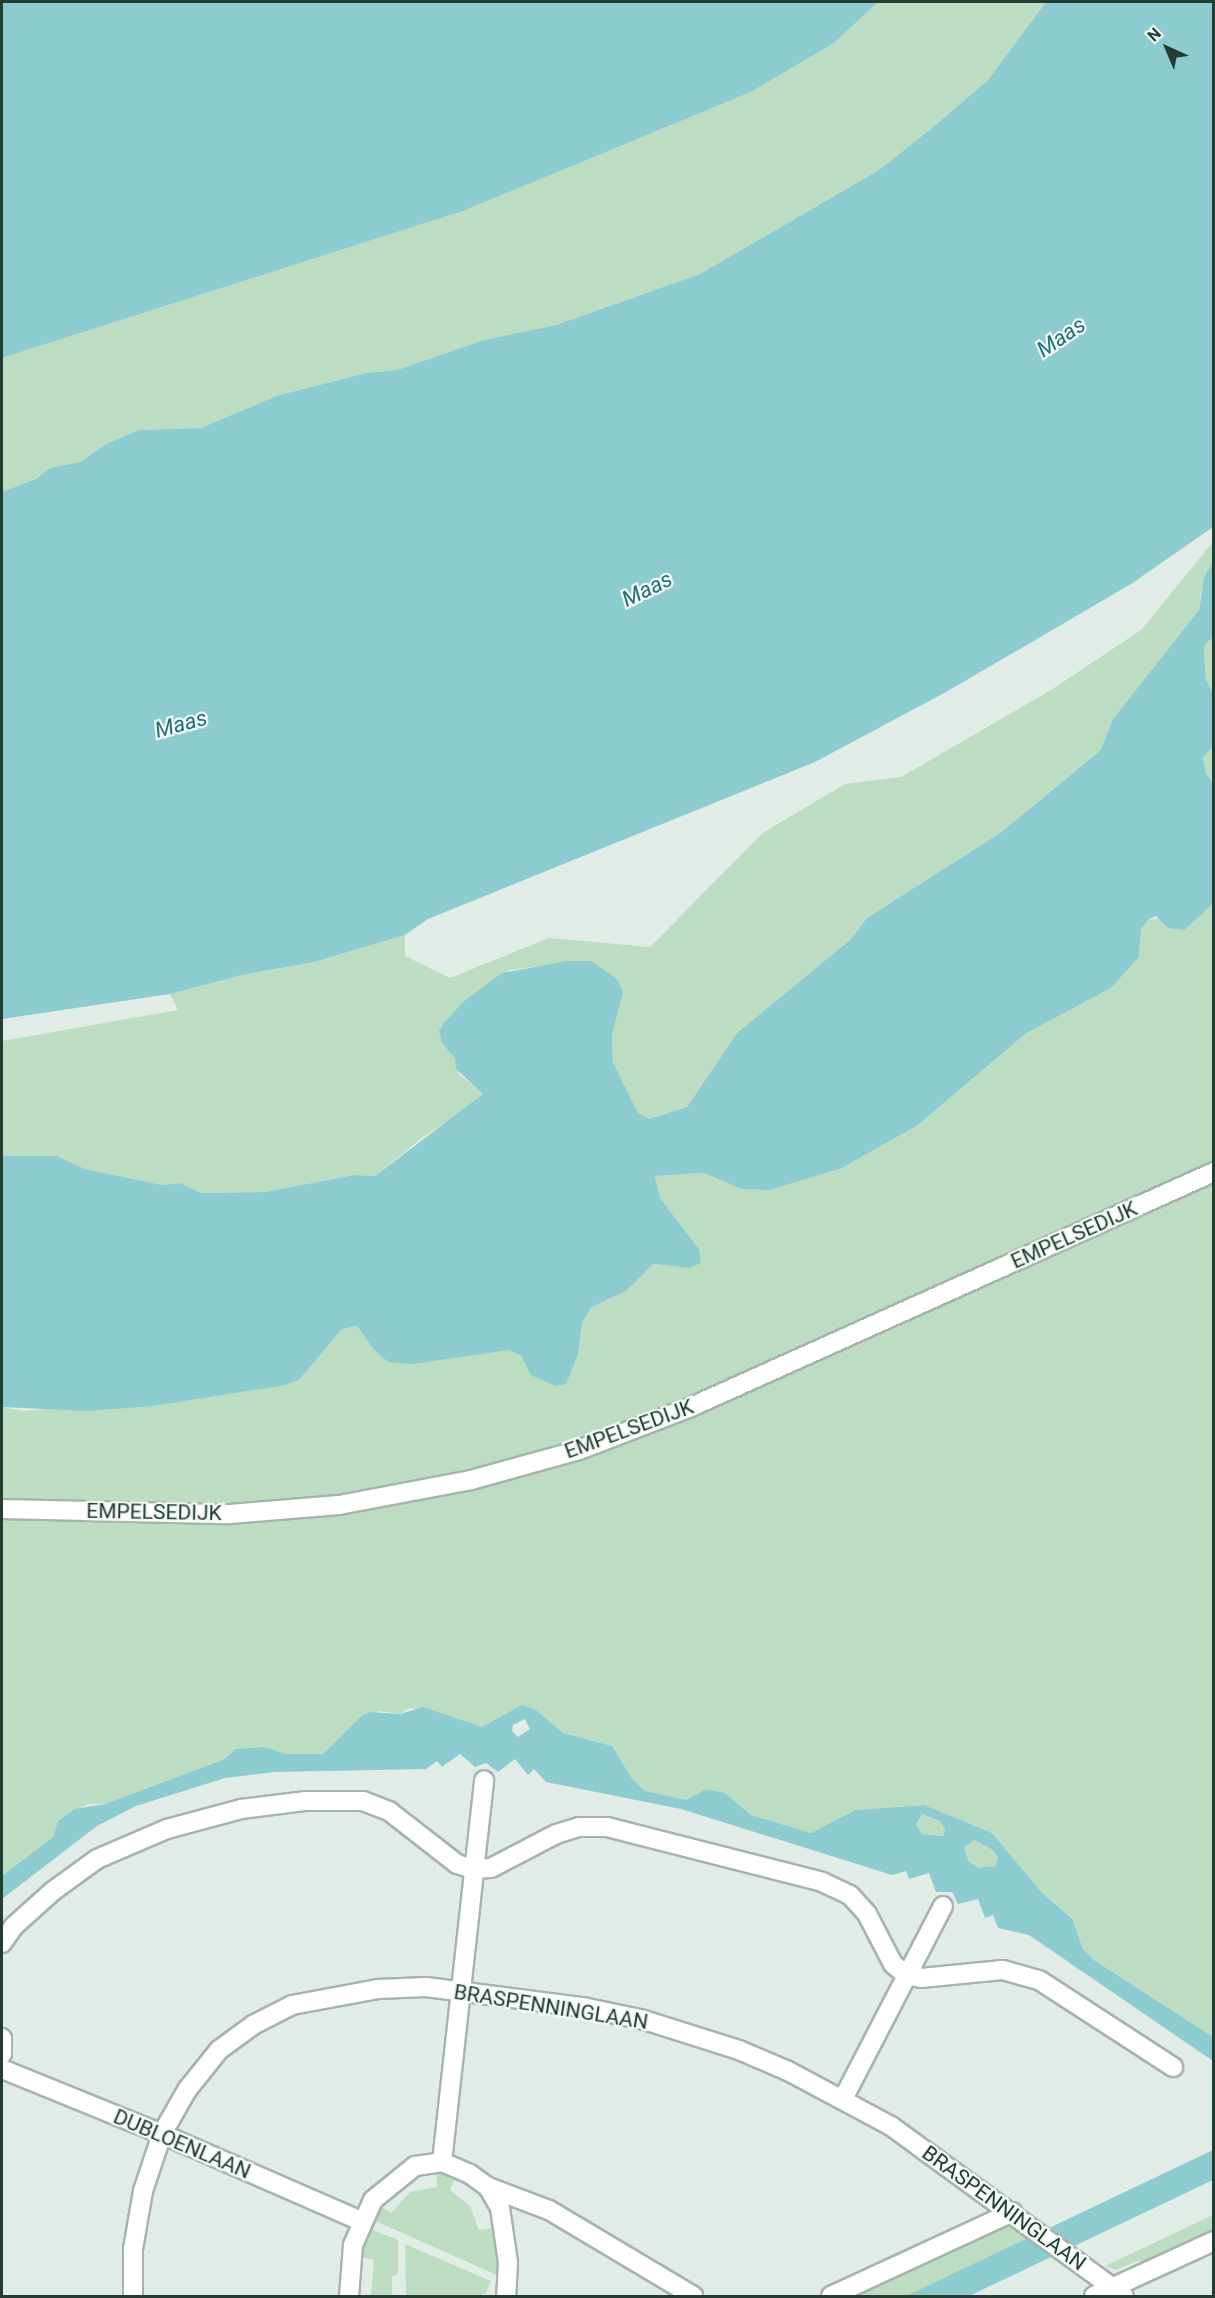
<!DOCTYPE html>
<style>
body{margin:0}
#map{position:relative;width:1215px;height:2298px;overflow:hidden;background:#e2ece7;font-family:Roboto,sans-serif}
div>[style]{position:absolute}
.green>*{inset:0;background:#bcddc2}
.water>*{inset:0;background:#8ccbd0}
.roads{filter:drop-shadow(2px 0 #a5b4ad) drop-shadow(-2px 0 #a5b4ad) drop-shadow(0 2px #a5b4ad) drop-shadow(0 -2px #a5b4ad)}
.minor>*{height:18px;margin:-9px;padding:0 9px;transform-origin:9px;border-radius:9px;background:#fff}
span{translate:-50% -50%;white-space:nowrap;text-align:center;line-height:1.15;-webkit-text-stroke:4.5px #f3f9f5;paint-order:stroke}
.street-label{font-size:21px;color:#233d33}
.water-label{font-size:22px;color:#1e7077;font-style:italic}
.frame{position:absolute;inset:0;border:3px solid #233d33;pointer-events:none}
.north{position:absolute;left:1137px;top:18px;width:60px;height:60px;-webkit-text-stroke:4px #f3f9f5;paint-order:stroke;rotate:316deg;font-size:16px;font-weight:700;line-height:24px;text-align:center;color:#233d33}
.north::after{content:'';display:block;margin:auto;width:21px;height:27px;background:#233d33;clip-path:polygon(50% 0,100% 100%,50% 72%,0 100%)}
</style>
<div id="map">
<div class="green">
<div style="clip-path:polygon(878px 2px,1046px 2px,988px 80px,932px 128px,879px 170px,700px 274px,556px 325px,484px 340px,397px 370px,366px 373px,276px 396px,201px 428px,139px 430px,106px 444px,80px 462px,50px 468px,36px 479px,2px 492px,2px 358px,463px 211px,751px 92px,834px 43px)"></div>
<div style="clip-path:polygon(1213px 542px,1213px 562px,1201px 592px,1199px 610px,1113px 719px,1100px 751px,1000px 833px,867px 918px,850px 940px,737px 1033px,687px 1107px,648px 1119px,638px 1113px,613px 1062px,612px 1035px,623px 993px,533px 967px,510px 970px,464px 1001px,442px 1043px,455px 1059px,459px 1074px,484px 1094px,478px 1102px,423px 1137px,375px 1176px,354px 1175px,265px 1192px,201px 1193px,180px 1183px,162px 1185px,85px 1169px,57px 1156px,2px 1156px,2px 1041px,178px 1010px,170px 994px,242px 975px,316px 962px,405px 935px,405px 956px,450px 978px,549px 938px,650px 947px,764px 832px,845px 784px,901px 777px,1051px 690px,1141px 630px)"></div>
<div style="clip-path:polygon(1213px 637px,1213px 693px,1206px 680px,1204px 653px,1205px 645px)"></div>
<div style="clip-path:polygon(1213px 746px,1213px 783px,1206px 773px,1203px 758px)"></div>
<div style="clip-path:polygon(1213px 904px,1213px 1164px,640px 1421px,495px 1467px,347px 1497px,226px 1506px,2px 1503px,2px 1407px,24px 1411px,285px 1385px,299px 1380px,342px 1329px,357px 1326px,374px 1350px,388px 1362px,509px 1350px,521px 1356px,532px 1375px,578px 1354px,582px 1323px,592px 1307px,626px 1291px,653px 1264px,689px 1268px,699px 1249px,660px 1198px,655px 1176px,704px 1173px,741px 1189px,842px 1168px,918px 1125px,1025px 1034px,1111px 988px,1139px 957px,1141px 929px,1148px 920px,1205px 912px)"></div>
<div style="clip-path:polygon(1213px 1176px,1213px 2037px,1094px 1960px,1083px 1949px,1072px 1917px,1043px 1894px,992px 1833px,923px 1805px,855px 1810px,811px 1833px,751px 1815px,725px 1793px,706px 1789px,686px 1800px,644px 1791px,631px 1779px,611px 1746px,563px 1733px,536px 1710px,482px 1727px,410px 1708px,400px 1714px,380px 1711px,360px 1717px,323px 1754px,286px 1754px,264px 1747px,235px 1749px,225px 1759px,105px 1804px,88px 1804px,58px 1821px,53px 1837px,2px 1876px,2px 1518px,232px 1521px,531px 1469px)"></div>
<div style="clip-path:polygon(922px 1814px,940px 1821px,945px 1830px,943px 1836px,922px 1834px,916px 1826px)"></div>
<div style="clip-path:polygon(974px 1840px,993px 1850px,998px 1858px,995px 1866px,979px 1869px,969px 1862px,964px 1848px)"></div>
<div style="clip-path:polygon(437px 2173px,456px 2177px,450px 2190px,470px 2206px,479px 2230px,495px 2228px,499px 2276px,371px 2219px,379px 2205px,391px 2213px,410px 2192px,437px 2187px)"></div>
<div style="clip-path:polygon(1213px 2215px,1213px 2230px,1141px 2264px,1140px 2260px,1116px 2270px,1105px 2266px)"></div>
<div style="clip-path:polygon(1009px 2224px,1030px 2239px,906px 2296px,847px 2296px)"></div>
<div style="clip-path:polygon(368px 2228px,398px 2240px,398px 2275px,392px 2276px,392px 2296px,371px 2296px,374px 2260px,360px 2257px)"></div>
<div style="clip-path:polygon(405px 2244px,491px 2281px,486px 2293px,479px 2296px,406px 2296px)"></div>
</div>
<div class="water">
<div style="clip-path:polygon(2px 2px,878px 2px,834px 43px,751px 92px,463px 211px,2px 358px)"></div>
<div style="clip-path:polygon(1046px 2px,1213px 2px,1213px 527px,1131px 584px,946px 692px,815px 762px,428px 919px,405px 935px,315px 962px,242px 975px,170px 994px,2px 1019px,2px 492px,36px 479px,50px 468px,80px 462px,106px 444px,139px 430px,201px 428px,276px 396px,366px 373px,397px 370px,484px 340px,556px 325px,700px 274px,879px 170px,932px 128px,988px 80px)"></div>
<div style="clip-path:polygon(1213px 562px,1213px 637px,1205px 645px,1204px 653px,1206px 680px,1213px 693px,1213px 746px,1203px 758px,1206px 773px,1213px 783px,1213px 904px,1184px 930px,1168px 928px,1156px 916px,1148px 920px,1141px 929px,1139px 957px,1111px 988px,1025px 1034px,918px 1125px,842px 1168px,769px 1190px,741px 1189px,704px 1173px,655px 1176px,660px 1198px,699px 1249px,701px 1263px,689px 1268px,653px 1264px,626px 1291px,592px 1307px,582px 1323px,578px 1354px,566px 1384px,555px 1386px,531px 1375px,521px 1356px,509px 1350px,413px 1364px,388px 1362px,374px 1350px,357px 1326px,342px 1329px,299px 1380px,285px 1385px,153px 1406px,88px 1411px,2px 1407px,2px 1156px,57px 1156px,85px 1169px,162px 1185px,180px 1183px,201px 1193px,265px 1192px,354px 1175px,375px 1176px,483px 1094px,456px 1069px,455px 1059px,442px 1043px,439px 1031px,443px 1024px,464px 1001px,502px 973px,567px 961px,591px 961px,617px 979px,623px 993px,612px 1035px,613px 1062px,638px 1113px,649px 1119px,687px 1107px,737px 1033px,850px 940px,867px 918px,1000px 833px,1100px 751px,1113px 719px,1199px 610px,1204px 578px)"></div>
<div style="clip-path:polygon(evenodd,522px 1705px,536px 1710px,563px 1733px,612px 1746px,632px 1779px,645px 1791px,686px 1800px,706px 1789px,725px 1793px,751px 1815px,811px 1833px,855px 1810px,924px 1805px,992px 1833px,1043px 1894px,1072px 1918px,1083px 1949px,1094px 1960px,1213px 2037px,1213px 2061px,1029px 1935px,998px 1928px,993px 1915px,985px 1918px,978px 1899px,958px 1904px,952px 1892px,936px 1892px,929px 1873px,909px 1879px,906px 1871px,892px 1875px,681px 1809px,546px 1782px,534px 1769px,528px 1775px,515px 1759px,498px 1772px,486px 1763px,475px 1767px,460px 1754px,442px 1767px,437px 1761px,426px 1769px,274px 1772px,225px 1778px,136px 1806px,97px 1826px,2px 1899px,2px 1876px,53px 1837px,58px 1821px,75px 1809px,105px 1804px,225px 1759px,235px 1749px,264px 1747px,286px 1754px,323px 1754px,360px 1717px,370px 1712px,400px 1714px,423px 1707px,482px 1727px,522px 1705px,525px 1719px,530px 1729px,518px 1737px,512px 1731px,513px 1725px,525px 1719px,522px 1705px,922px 1814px,940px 1821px,945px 1830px,943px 1836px,922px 1834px,916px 1825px,922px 1814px,522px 1705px,974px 1840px,993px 1850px,998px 1858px,995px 1866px,979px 1868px,969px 1862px,964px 1848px,974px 1840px)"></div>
<div style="clip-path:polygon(1213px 2150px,1213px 2180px,969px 2296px,906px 2296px)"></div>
</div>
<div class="roads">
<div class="minor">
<div style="left:2px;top:1509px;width:228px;rotate:1.3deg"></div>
<div style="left:230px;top:1514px;width:109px;rotate:-4.7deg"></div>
<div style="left:339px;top:1505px;width:134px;rotate:-10.7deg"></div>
<div style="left:471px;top:1480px;width:112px;rotate:-15.5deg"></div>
<div style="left:579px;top:1450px;width:120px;rotate:-21deg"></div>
<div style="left:691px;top:1407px;width:573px;rotate:-24.2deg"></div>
<div style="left:2px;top:1943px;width:21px;rotate:-55deg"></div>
<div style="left:14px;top:1926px;width:52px;rotate:-41.9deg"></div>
<div style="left:53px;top:1891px;width:54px;rotate:-36deg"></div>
<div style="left:97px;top:1859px;width:76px;rotate:-23.2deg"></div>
<div style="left:167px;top:1829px;width:77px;rotate:-15.1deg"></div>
<div style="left:241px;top:1809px;width:64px;rotate:-7.1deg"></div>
<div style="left:305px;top:1801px;width:58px"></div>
<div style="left:363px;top:1801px;width:28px;rotate:21deg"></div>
<div style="left:389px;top:1811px;width:86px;rotate:37.9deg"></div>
<div style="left:457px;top:1864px;width:16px;rotate:18deg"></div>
<div style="left:472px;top:1869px;width:19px;rotate:-3deg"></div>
<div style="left:491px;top:1868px;width:73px;rotate:-27.6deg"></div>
<div style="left:556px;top:1834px;width:24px;rotate:-17deg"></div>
<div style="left:579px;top:1827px;width:28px"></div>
<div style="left:607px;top:1827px;width:222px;rotate:14.3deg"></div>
<div style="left:822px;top:1882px;width:31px;rotate:25deg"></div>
<div style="left:850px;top:1895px;width:25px;rotate:48deg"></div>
<div style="left:867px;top:1914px;width:56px;rotate:62.5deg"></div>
<div style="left:893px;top:1964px;width:17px;rotate:40deg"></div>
<div style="left:906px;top:1975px;width:15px;rotate:11deg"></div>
<div style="left:921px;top:1978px;width:82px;rotate:-5.6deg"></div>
<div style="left:1003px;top:1970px;width:37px;rotate:16deg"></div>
<div style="left:1039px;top:1980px;width:160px;rotate:33deg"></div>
<div style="left:2px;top:2038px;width:16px;rotate:90deg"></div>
<div style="left:2px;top:2069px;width:173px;rotate:22.1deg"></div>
<div style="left:162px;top:2134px;width:217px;rotate:23.6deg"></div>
<div style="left:844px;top:2097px;width:215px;rotate:-62.6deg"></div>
<div style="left:442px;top:2162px;width:384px;rotate:-83.7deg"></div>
<div style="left:488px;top:2187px;width:65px;rotate:20.7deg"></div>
<div style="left:549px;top:2210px;width:168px;rotate:30.8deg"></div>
<div style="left:133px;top:2296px;width:47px;rotate:-90deg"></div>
<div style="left:133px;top:2249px;width:59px;rotate:-80.2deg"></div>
<div style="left:143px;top:2191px;width:60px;rotate:-71.6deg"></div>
<div style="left:162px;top:2134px;width:51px;rotate:-60.4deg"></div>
<div style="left:187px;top:2090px;width:51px;rotate:-51.3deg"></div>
<div style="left:219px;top:2050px;width:42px;rotate:-36.3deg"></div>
<div style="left:253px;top:2025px;width:44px;rotate:-27.1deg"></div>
<div style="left:292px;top:2005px;width:87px;rotate:-10.5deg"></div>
<div style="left:378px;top:1989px;width:48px;rotate:-2.4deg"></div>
<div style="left:426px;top:1987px;width:158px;rotate:7.3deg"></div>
<div style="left:583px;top:2007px;width:62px;rotate:12deg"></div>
<div style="left:644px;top:2020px;width:100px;rotate:17.5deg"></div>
<div style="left:739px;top:2050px;width:53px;rotate:23.2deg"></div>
<div style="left:788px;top:2071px;width:117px;rotate:28.1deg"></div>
<div style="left:891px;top:2126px;width:288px;rotate:36.1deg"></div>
<div style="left:349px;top:2296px;width:51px;rotate:-85.5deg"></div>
<div style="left:353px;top:2245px;width:49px;rotate:-66deg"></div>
<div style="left:373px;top:2200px;width:54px;rotate:-39deg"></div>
<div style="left:415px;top:2166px;width:27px;rotate:-8deg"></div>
<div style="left:442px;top:2162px;width:30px;rotate:23deg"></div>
<div style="left:470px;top:2174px;width:22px;rotate:36deg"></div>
<div style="left:488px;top:2187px;width:24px;rotate:60deg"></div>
<div style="left:500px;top:2208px;width:55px;rotate:81.6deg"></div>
<div style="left:508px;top:2262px;width:34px;rotate:93deg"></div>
<div style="left:831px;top:2296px;width:200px;rotate:-24.8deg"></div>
<div style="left:1094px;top:2296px;width:132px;rotate:-24.6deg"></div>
</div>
</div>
<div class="street-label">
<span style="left:1074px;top:1235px;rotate:-24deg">EMPELSEDIJK</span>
<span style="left:629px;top:1429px;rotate:-20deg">EMPELSEDIJK</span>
<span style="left:154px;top:1512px;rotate:1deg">EMPELSEDIJK</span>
<span style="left:551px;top:2007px;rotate:9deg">BRASPENNINGLAAN</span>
<span style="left:182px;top:2144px;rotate:23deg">DUBLOENLAAN</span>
<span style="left:1004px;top:2208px;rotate:36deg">BRASPENNINGLAAN</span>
</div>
<div class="water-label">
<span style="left:1061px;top:337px;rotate:-34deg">Maas</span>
<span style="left:647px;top:589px;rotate:-26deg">Maas</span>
<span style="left:181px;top:724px;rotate:-15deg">Maas</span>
</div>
<div class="frame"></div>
<div class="north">N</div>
</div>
